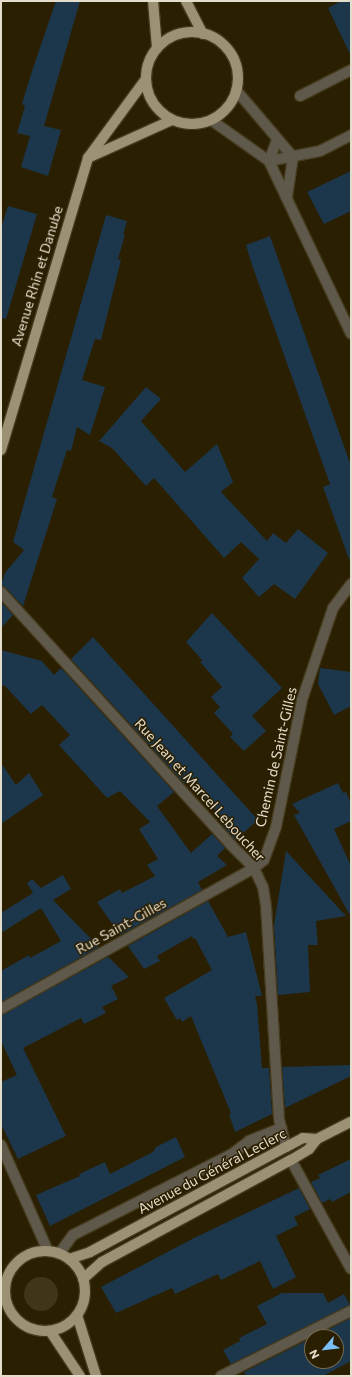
<!DOCTYPE html>
<meta charset="utf-8">
<style>
body{margin:0}
#map{position:relative;width:352px;height:1377px;overflow:hidden;background:#2b1f01;font-family:Commissioner,sans-serif}
div>[style]{position:absolute}
.green>*{inset:0;background:#403518}
.round{border-radius:50%}
.building>*{inset:0;background:#1c374c}
.roads{filter:drop-shadow(1px 0 #453a1d) drop-shadow(-1px 0 #453a1d) drop-shadow(0 1px #453a1d) drop-shadow(0 -1px #453a1d)}
.minor>*{height:10px;margin:-5px;padding:0 5px;transform-origin:5px;border-radius:5px;background:#5f594b}
.major>*{height:10px;margin:-5px;padding:0 5px;transform-origin:5px;border-radius:5px;background:#9d9175}
.major>.ring{margin:-5px;padding:0;box-sizing:content-box;background:none;border:10px solid #9d9175;border-radius:50%}
span{translate:-50% -50%;white-space:nowrap;text-align:center;line-height:1.15;-webkit-text-stroke:3px #2b1f01;paint-order:stroke}
.street-label{font-size:14px;color:#e5ddcc}
.frame{position:absolute;inset:0;border:2px solid #e5ddcc;pointer-events:none}
.north{position:absolute;left:304px;top:1329px;width:40px;height:40px;box-sizing:border-box;background:#2b1f01;border:1px solid #756b52;border-radius:50%;rotate:242deg;font-size:11px;font-weight:700;line-height:16px;text-align:center;color:#e5ddcc}
.north::after{content:'';display:block;margin:auto;width:14px;height:18px;background:#79bff8;clip-path:polygon(50% 0,100% 100%,50% 72%,0 100%)}
</style>
<div id="map">
<div class="green">
<div class="round" style="left:24px;top:1277px;width:34px;height:34px"></div>
</div>
<div class="building">
<div style="clip-path:polygon(56px 1px,80px 1px,44px 126px,61px 130px,48px 176px,21px 167px,30px 136px,17px 133px,25px 106px,22px 104px,31px 74px)"></div>
<div style="clip-path:polygon(341px 1px,351px 1px,351px 56px,328px 8px)"></div>
<div style="clip-path:polygon(351px 171px,351px 211px,324px 224px,307px 192px)"></div>
<div style="clip-path:polygon(8px 206px,37px 214px,6px 319px,1px 318px,1px 228px)"></div>
<div style="clip-path:polygon(106px 215px,127px 221px,123px 235px,125px 235px,118px 259px,121px 260px,101px 340px,95px 339px,82px 380px,105px 387px,90px 435px,77px 427px,71px 451px,67px 450px,52px 497px,57px 499px,23px 606px,6px 588px,1px 585px,5px 573px,24px 550px,13px 542px)"></div>
<div style="clip-path:polygon(270px 236px,351px 466px,351px 559px,349px 559px,323px 487px,330px 484px,252px 265px,246px 245px)"></div>
<div style="clip-path:polygon(146px 387px,161px 399px,141px 421px,185px 472px,217px 444px,233px 482px,221px 492px,267px 541px,273px 533px,286px 543px,298px 529px,328px 553px,295px 599px,274px 584px,259px 597px,242px 578px,259px 559px,241px 542px,224px 558px,154px 478px,146px 486px,112px 448px,99px 441px)"></div>
<div style="clip-path:polygon(1px 602px,13px 615px,1px 628px)"></div>
<div style="clip-path:polygon(212px 613px,282px 688px,252px 716px,266px 731px,244px 751px,230px 737px,233px 734px,214px 713px,220px 707px,211px 697px,222px 687px,200px 662px,202px 660px,186px 642px)"></div>
<div style="clip-path:polygon(93px 637px,258px 820px,235px 840px,222px 825px,226px 821px,187px 780px,184px 783px,71px 659px)"></div>
<div style="clip-path:polygon(1px 650px,42px 661px,54px 675px,61px 668px,174px 792px,157px 806px,191px 853px,212px 834px,225px 848px,217px 856px,227px 865px,198px 882px,202px 890px,120px 935px,97px 902px,120px 889px,122px 893px,155px 876px,147px 865px,158px 859px,139px 829px,150px 822px,120px 791px,107px 798px,59px 745px,70px 735px,42px 705px,31px 714px,5px 686px,1px 685px)"></div>
<div style="clip-path:polygon(320px 668px,351px 672px,351px 706px,334px 715px,318px 684px)"></div>
<div style="clip-path:polygon(1px 763px,16px 785px,29px 773px,43px 795px,1px 824px)"></div>
<div style="clip-path:polygon(338px 783px,343px 793px,346px 792px,351px 804px,351px 821px,334px 829px,351px 866px,351px 917px,294px 815px,300px 813px,292px 804px)"></div>
<div style="clip-path:polygon(286px 851px,346px 916px,316px 921px,318px 945px,308px 945px,310px 992px,278px 995px,274px 925px)"></div>
<div style="clip-path:polygon(63px 875px,71px 889px,53px 900px,99px 947px,1px 1002px,1px 971px,29px 955px,30px 958px,61px 941px,41px 908px,1px 933px,1px 913px,33px 893px,27px 883px,32px 879px,41px 888px)"></div>
<div style="clip-path:polygon(208px 901px,228px 937px,246px 932px,262px 996px,255px 996px,257px 1004px,262px 1068px,269px 1068px,272px 1114px,235px 1132px,229px 1114px,231px 1113px,191px 1016px,182px 1022px,180px 1018px,177px 1020px,164px 998px,212px 970px,195px 938px,193px 939px,192px 936px,157px 956px,160px 961px,144px 969px,128px 946px)"></div>
<div style="clip-path:polygon(108px 957px,129px 977px,111px 986px,118px 999px,102px 1007px,106px 1013px,84px 1024px,81px 1018px,23px 1048px,66px 1136px,18px 1159px,1px 1124px,1px 1082px,17px 1075px,1px 1041px,1px 1015px)"></div>
<div style="clip-path:polygon(351px 1065px,351px 1076px,285px 1108px,282px 1067px)"></div>
<div style="clip-path:polygon(176px 1137px,185px 1157px,50px 1226px,36px 1195px,80px 1176px,79px 1174px,105px 1162px,110px 1174px,153px 1152px,156px 1147px)"></div>
<div style="clip-path:polygon(351px 1159px,351px 1192px,332px 1202px,330px 1199px,322px 1203px,311px 1182px,320px 1178px,318px 1175px)"></div>
<div style="clip-path:polygon(299px 1188px,310px 1209px,294px 1217px,298px 1225px,276px 1236px,296px 1277px,273px 1289px,260px 1261px,221px 1280px,218px 1274px,175px 1294px,172px 1288px,116px 1313px,101px 1287px,194px 1238px)"></div>
<div style="clip-path:polygon(282px 1293px,323px 1293px,328px 1303px,344px 1294px,350px 1305px,231px 1364px,223px 1350px,240px 1341px,239px 1338px,267px 1324px,257px 1306px)"></div>
<div style="clip-path:polygon(351px 1318px,351px 1361px,323px 1376px,246px 1376px,244px 1372px,312px 1338px,312px 1361px,336px 1361px,336px 1337px,314px 1337px)"></div>
</div>
<div class="roads">
<div class="minor">
<div style="left:236px;top:90px;width:88px;rotate:49.6deg"></div>
<div style="left:300px;top:96px;width:57px;rotate:-27deg"></div>
<div style="left:211px;top:120px;width:71px;rotate:35.3deg"></div>
<div style="left:269px;top:161px;width:52px;rotate:-11.1deg"></div>
<div style="left:320px;top:151px;width:35px;rotate:-27deg"></div>
<div style="left:277px;top:140px;width:22px;rotate:111deg"></div>
<div style="left:269px;top:161px;width:191px;rotate:64.6deg"></div>
<div style="left:287px;top:197px;width:40px;rotate:-81.5deg"></div>
<div style="left:1px;top:592px;width:342px;rotate:47.7deg"></div>
<div style="left:231px;top:845px;width:33px;rotate:45deg"></div>
<div style="left:254px;top:868px;width:21px;rotate:65deg"></div>
<div style="left:263px;top:887px;width:19px;rotate:81deg"></div>
<div style="left:266px;top:906px;width:213px;rotate:86.5deg"></div>
<div style="left:279px;top:1119px;width:29px;rotate:76deg"></div>
<div style="left:1px;top:1009px;width:290px;rotate:-29.1deg"></div>
<div style="left:254px;top:868px;width:13px;rotate:-39deg"></div>
<div style="left:264px;top:860px;width:35px;rotate:-70deg"></div>
<div style="left:276px;top:827px;width:130px;rotate:-78.4deg"></div>
<div style="left:302px;top:700px;width:97px;rotate:-71.4deg"></div>
<div style="left:333px;top:608px;width:30px;rotate:-53deg"></div>
<div style="left:1px;top:1145px;width:116px;rotate:66.1deg"></div>
<div style="left:291px;top:1160px;width:124px;rotate:61.2deg"></div>
<div style="left:59px;top:1254px;width:24px;rotate:-54deg"></div>
<div style="left:73px;top:1235px;width:178px;rotate:-27deg"></div>
<div style="left:232px;top:1154px;width:21px;rotate:-37deg"></div>
<div style="left:249px;top:1141px;width:35px;rotate:-22deg"></div>
<div style="left:221px;top:1376px;width:145px;rotate:-26.6deg"></div>
</div>
<div class="major">
<div style="left:153px;top:1px;width:47px;rotate:85.1deg"></div>
<div style="left:186px;top:1px;width:37px;rotate:63deg"></div>
<div class="ring" style="left:146px;top:32px;width:82px;height:82px"></div>
<div style="left:90px;top:157px;width:90px;rotate:-24.3deg"></div>
<div style="left:1px;top:450px;width:305px;rotate:-73.4deg"></div>
<div style="left:88px;top:158px;width:97px;rotate:-53.8deg"></div>
<div class="ring" style="left:5px;top:1251px;width:70px;height:70px"></div>
<div style="left:69px;top:1259px;width:22px;rotate:-18deg"></div>
<div style="left:90px;top:1252px;width:222px;rotate:-28.2deg"></div>
<div style="left:286px;top:1147px;width:19px;rotate:-28deg"></div>
<div style="left:303px;top:1138px;width:14px;rotate:4deg"></div>
<div style="left:83px;top:1279px;width:25px;rotate:-42deg"></div>
<div style="left:102px;top:1262px;width:215px;rotate:-28.4deg"></div>
<div style="left:291px;top:1160px;width:21px;rotate:-31deg"></div>
<div style="left:309px;top:1149px;width:13px;rotate:-51deg"></div>
<div style="left:317px;top:1139px;width:38px;rotate:-27deg"></div>
<div style="left:77px;top:1315px;width:64px;rotate:72.7deg"></div>
<div style="left:50px;top:1331px;width:54px;rotate:56.3deg"></div>
</div>
</div>
<div class="street-label">
<span style="left:37px;top:276px;rotate:-73deg">Avenue Rhin et Danube</span>
<span style="left:276px;top:757px;rotate:-77deg">Chemin de Saint-Gilles</span>
<span style="left:200px;top:790px;rotate:48deg">Rue Jean et Marcel Leboucher</span>
<span style="left:121px;top:926px;rotate:-29deg">Rue Saint-Gilles</span>
<span style="left:212px;top:1171px;rotate:-28deg">Avenue du Général Leclerc</span>
</div>
<div class="frame"></div>
<div class="north">N</div>
</div>
